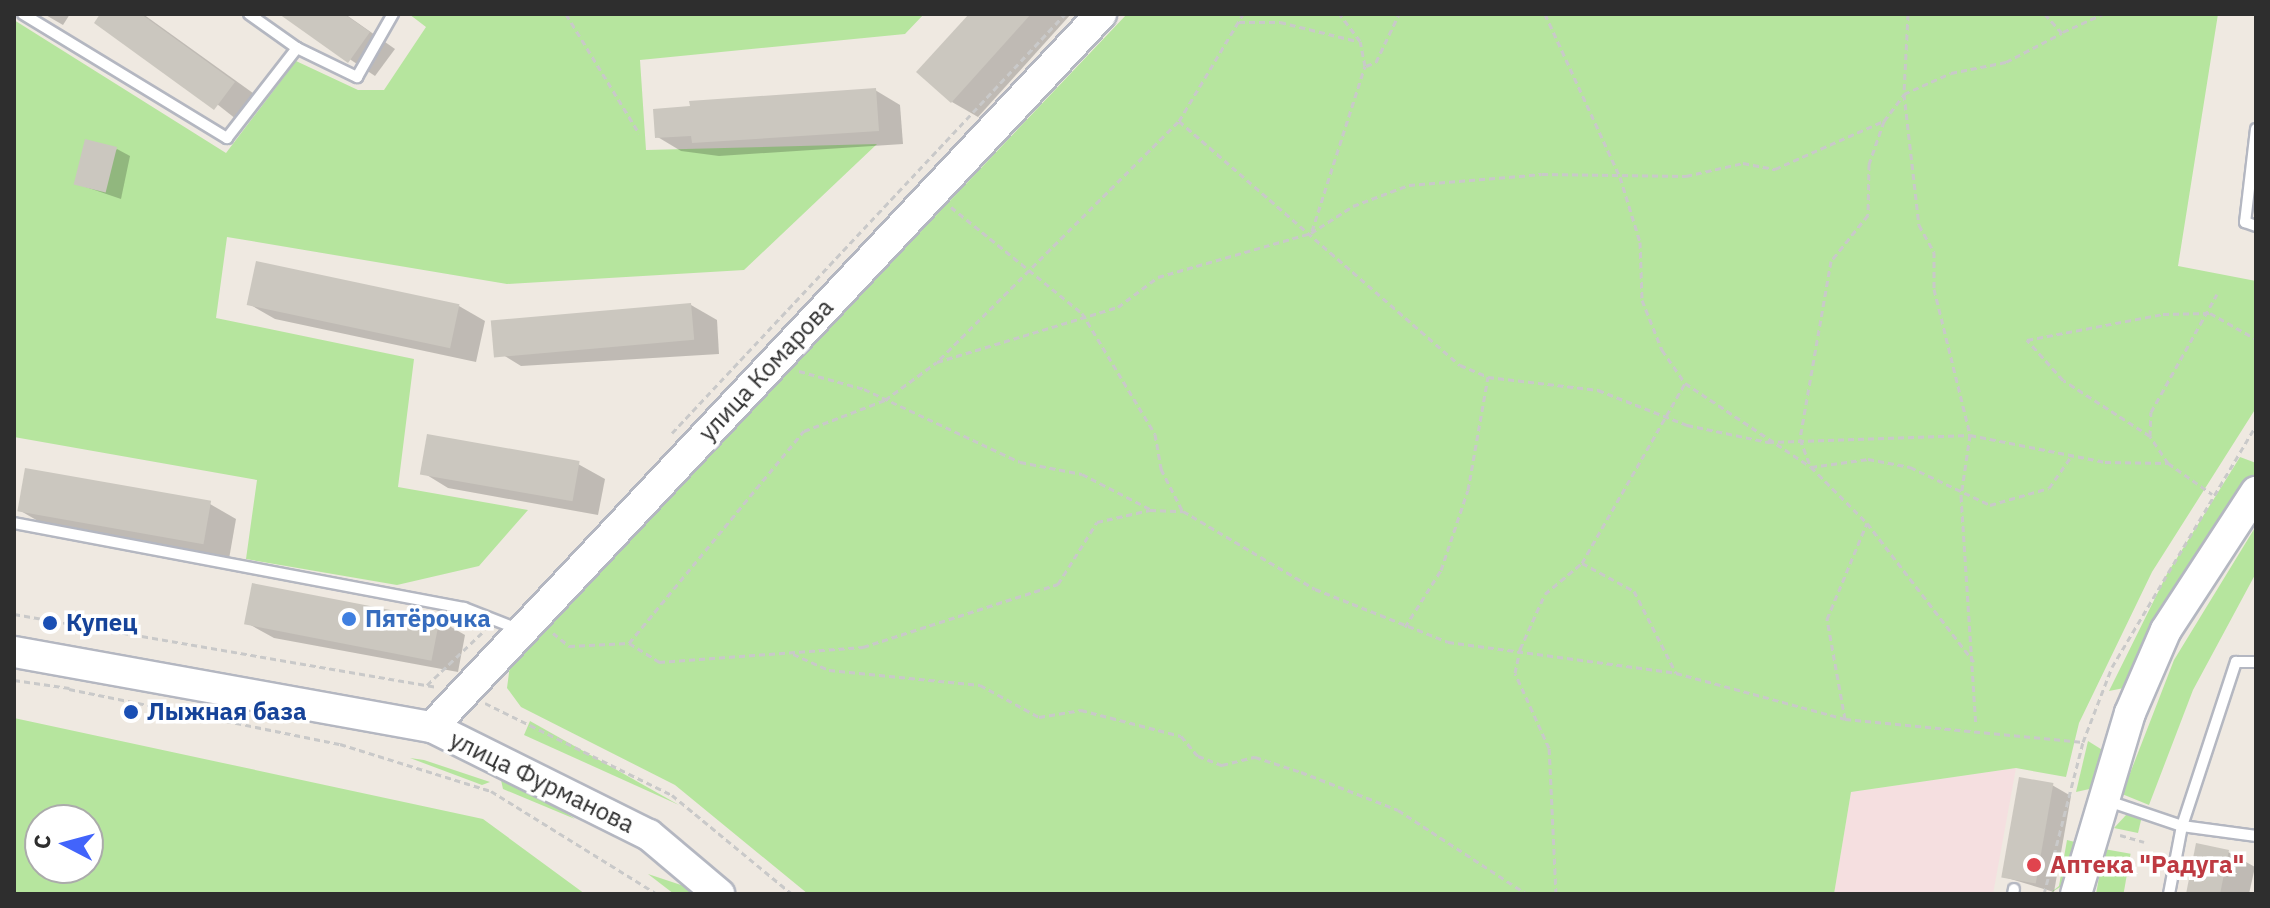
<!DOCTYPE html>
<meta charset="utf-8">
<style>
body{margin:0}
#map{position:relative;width:2270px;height:908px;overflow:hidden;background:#efe9e1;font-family:"IBM Plex Sans",sans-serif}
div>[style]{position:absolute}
.medical>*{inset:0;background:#f5dfe0}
.green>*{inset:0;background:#b6e59e;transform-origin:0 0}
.shadow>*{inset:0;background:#0003}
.building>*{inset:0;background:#cbc7bf;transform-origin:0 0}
.path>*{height:3px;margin-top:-1.5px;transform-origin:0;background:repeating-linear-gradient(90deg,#c9c9c9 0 6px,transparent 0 10px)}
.roads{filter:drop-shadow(2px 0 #b4b7c1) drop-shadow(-2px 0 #b4b7c1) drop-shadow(0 2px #b4b7c1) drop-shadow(0 -2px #b4b7c1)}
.lane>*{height:10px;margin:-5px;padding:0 5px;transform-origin:5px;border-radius:5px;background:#fff}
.secondary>*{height:30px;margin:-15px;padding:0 15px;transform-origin:15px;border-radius:15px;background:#fff}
.dots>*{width:22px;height:22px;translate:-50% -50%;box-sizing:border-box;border:4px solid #fff;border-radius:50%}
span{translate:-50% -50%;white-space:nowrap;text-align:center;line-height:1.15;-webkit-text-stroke:7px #fff;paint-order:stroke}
.street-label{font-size:24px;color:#2e2e2e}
.shop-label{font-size:24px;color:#366cbe;font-weight:700}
.left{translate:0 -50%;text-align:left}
.transit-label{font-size:24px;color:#164399;font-weight:700}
.health-label{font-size:24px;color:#be3a42;font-weight:700}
.frame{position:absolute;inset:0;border:16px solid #2e2e2e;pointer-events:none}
.north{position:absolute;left:24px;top:804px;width:80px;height:80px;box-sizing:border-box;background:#fff;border:2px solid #ababab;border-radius:50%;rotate:276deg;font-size:22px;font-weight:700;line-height:32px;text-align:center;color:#2e2e2e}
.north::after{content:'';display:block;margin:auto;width:28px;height:36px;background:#4264fb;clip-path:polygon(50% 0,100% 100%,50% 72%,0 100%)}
</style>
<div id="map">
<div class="medical">
<div style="clip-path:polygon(2016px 768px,1993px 894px,1834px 894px,1851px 792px)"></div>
</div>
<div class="green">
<div style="clip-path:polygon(409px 14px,924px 14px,905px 34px,640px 60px,646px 150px,877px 144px,744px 270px,507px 284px,227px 237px,216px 318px,414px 359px,398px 487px,528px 510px,479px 566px,397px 585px,246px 559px,257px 480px,14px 437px,14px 20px,226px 153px,296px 61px,358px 90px,384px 90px,426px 27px)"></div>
<div style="clip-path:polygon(1127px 14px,2218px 14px,2178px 266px,2256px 281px,2256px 408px,2152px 572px,2079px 723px,2066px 777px,2016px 768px,1851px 792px,1834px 894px,808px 894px,675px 785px,521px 707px,507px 688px,510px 665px)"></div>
<div style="clip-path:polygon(2240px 457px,2256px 463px,2256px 472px,2184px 583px,2129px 687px,2109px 691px,2167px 574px)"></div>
<div style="clip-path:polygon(2256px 526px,2256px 573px,2193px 690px,2149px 805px,2122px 794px,2174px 660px)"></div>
<div style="clip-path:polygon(evenodd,14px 718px,483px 819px,585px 894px,14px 894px,14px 718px,40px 820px,88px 820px,88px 868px,40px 868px,40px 820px)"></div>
<div style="clip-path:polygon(530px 721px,679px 805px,524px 735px)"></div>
<div style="clip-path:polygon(2088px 741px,2104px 751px,2094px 788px,2076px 792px)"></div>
<div style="clip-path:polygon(410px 758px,424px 760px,490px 782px,482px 785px)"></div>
<div style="clip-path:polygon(501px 780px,536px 792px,575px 819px,503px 789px)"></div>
<div style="clip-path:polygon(2127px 814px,2142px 816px,2138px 833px,2114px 828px)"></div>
<div style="clip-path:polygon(2067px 840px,2079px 843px,2068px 882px,2049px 894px,2059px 886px)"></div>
<div style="left:2104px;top:849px;width:27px;height:46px;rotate:10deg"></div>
<div style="clip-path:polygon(648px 874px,684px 886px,695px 894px,674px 894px)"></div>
</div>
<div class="shadow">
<div style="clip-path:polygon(44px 14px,70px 14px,63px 25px)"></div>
<div style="clip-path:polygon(103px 14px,143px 14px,260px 98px,241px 123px)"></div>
<div style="clip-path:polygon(282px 14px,345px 14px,395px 49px,375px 76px)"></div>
<div style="clip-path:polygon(971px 14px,1071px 14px,978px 117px,952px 102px)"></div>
<div style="clip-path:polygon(875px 90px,900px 105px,903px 144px,719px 156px,681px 151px,656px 136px)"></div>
<div style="clip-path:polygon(117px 149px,130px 156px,121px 199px,77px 184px)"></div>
<div style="clip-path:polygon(257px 264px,459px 306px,485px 321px,476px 362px,275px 319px,249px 304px)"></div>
<div style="clip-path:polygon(691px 305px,717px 320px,719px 354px,521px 366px,495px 350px)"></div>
<div style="clip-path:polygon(578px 464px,605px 479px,598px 515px,448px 488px,422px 472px)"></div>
<div style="clip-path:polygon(210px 504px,236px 519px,229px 559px,45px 525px,19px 510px)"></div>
<div style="clip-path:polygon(439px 620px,465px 635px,458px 672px,274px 638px,247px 623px)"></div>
<div style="clip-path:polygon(2052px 785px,2071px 796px,2054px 892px,2004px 877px)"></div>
<div style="clip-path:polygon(2228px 852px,2255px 867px,2249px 894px,2188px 894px)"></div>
</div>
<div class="building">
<div style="clip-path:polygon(100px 14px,141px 14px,235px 82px,214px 110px,94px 23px)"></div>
<div style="clip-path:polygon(279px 14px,344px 14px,370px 32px,348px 63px)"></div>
<div style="clip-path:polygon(969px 14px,1031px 14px,951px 103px,916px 72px)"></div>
<div style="clip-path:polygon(876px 88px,879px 131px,692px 143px,691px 136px,655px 138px,653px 109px,690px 106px,689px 101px)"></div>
<div style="left:85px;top:139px;width:33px;height:47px;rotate:14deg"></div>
<div style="left:256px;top:261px;width:208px;height:45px;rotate:12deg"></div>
<div style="left:691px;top:303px;width:37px;height:201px;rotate:85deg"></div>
<div style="left:427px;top:434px;width:155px;height:41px;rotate:10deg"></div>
<div style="left:25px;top:468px;width:189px;height:44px;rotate:10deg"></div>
<div style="left:252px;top:583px;width:191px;height:42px;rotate:11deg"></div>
<div style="left:2019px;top:777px;width:35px;height:102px;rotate:10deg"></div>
<div style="clip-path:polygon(2196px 843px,2229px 850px,2220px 894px,2186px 894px)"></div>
</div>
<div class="path">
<div style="left:566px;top:14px;width:140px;rotate:58.5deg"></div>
<div style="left:1545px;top:14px;width:179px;rotate:65.3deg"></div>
<div style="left:1620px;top:177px;width:68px;rotate:72.9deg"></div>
<div style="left:1640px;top:242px;width:58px;rotate:88deg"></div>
<div style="left:1642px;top:300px;width:54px;rotate:68.2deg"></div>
<div style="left:1662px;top:350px;width:40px;rotate:55.1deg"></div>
<div style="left:1685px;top:383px;width:151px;rotate:33.7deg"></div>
<div style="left:1811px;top:467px;width:79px;rotate:45deg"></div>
<div style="left:1867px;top:523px;width:175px;rotate:52.4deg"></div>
<div style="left:1908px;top:14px;width:80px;rotate:92.9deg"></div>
<div style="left:1904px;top:94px;width:132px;rotate:83.5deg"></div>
<div style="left:1919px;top:225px;width:31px;rotate:61deg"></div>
<div style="left:1934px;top:252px;width:37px;rotate:90deg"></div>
<div style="left:1934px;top:289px;width:150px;rotate:76.1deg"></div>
<div style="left:1970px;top:435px;width:62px;rotate:98.4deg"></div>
<div style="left:1961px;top:496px;width:230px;rotate:86.3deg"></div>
<div style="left:1239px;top:22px;width:41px"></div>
<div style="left:1280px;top:22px;width:79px;rotate:13.9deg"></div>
<div style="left:2063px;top:32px;width:44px;rotate:-24.2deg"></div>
<div style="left:1366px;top:66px;width:11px;rotate:-22deg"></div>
<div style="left:1376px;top:62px;width:53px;rotate:-64.4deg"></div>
<div style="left:1179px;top:121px;width:372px;rotate:41deg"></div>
<div style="left:1460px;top:365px;width:30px;rotate:23deg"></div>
<div style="left:1488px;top:377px;width:111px;rotate:6.7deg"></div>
<div style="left:1598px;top:390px;width:96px;rotate:21.5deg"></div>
<div style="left:1687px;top:425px;width:83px;rotate:11.9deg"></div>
<div style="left:1768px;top:442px;width:202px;rotate:-2deg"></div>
<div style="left:1970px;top:435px;width:138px;rotate:11.3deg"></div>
<div style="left:2105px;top:462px;width:63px;rotate:0.9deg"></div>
<div style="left:2168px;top:463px;width:54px;rotate:35.2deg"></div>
<div style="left:1884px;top:121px;width:46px;rotate:109.2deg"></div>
<div style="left:1869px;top:164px;width:51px;rotate:91.1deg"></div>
<div style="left:1868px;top:215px;width:59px;rotate:128.8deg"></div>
<div style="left:1831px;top:261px;width:181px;rotate:99.9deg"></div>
<div style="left:1800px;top:439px;width:30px;rotate:69deg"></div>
<div style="left:1811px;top:467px;width:58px;rotate:-8deg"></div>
<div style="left:1868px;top:459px;width:43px;rotate:10.8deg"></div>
<div style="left:1910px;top:467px;width:89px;rotate:25.4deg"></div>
<div style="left:1990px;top:505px;width:61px;rotate:-16.1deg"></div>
<div style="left:2049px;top:488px;width:39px;rotate:-55deg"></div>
<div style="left:951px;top:207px;width:169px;rotate:39deg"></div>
<div style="left:1082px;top:313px;width:141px;rotate:58.9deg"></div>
<div style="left:1155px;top:434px;width:36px;rotate:80deg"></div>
<div style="left:1161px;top:469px;width:46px;rotate:62.9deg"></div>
<div style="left:1312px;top:231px;width:173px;rotate:-72.2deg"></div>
<div style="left:1365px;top:66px;width:25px;rotate:-101deg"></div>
<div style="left:1360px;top:41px;width:34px;rotate:-127deg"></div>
<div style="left:940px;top:359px;width:337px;rotate:-44.9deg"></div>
<div style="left:1179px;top:121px;width:125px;rotate:-59.1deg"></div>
<div style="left:799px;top:371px;width:67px;rotate:15.5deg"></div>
<div style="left:864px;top:389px;width:172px;rotate:25.1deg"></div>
<div style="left:1020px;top:462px;width:63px;rotate:11deg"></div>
<div style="left:1082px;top:474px;width:76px;rotate:27.2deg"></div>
<div style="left:672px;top:433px;width:574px;rotate:-46.83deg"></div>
<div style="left:2150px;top:436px;width:24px;rotate:-88deg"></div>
<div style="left:2151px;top:412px;width:135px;rotate:-60.8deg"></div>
<div style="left:2168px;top:463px;width:32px;rotate:-124deg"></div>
<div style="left:2150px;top:436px;width:103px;rotate:-147.2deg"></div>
<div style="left:2063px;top:380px;width:54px;rotate:-132deg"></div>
<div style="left:2027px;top:340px;width:138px;rotate:-10.8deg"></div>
<div style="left:2163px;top:314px;width:47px;rotate:-1.2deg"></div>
<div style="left:2210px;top:313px;width:53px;rotate:29.5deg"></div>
<div style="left:1582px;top:563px;width:59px;rotate:28.3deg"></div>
<div style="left:1634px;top:591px;width:92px;rotate:62.9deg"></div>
<div style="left:14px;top:614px;width:428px;rotate:9.8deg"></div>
<div style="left:1405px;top:627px;width:67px;rotate:-57.7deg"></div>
<div style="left:1441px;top:570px;width:84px;rotate:-71.4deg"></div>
<div style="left:1468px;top:490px;width:115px;rotate:-80deg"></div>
<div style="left:553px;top:633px;width:21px;rotate:39deg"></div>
<div style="left:569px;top:646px;width:60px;rotate:-2.9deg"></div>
<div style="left:629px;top:643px;width:36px;rotate:32deg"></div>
<div style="left:659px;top:662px;width:205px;rotate:-4.2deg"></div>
<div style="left:863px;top:647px;width:205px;rotate:-17.9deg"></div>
<div style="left:1058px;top:584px;width:73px;rotate:-57.8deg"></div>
<div style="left:1097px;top:522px;width:54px;rotate:-12.8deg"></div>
<div style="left:1150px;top:510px;width:33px;rotate:2deg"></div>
<div style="left:1183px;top:511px;width:153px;rotate:30.6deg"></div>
<div style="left:1315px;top:589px;width:143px;rotate:21.7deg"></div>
<div style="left:1448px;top:642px;width:230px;rotate:7.7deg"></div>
<div style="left:1676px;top:673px;width:175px;rotate:15.2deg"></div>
<div style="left:1845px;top:719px;width:239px;rotate:5.5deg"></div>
<div style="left:629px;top:643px;width:275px;rotate:-50.5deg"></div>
<div style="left:804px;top:431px;width:87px;rotate:-20.9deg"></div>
<div style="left:885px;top:400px;width:64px;rotate:-36.2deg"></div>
<div style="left:937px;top:362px;width:189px;rotate:-16.9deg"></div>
<div style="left:1118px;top:307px;width:50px;rotate:-36.9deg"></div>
<div style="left:1158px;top:277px;width:159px;rotate:-16deg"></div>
<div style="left:1311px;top:233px;width:50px;rotate:-32.7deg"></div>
<div style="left:1353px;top:206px;width:60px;rotate:-20.6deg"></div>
<div style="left:1409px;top:185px;width:133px;rotate:-4.7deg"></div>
<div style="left:1542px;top:174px;width:144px;rotate:0.8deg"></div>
<div style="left:1686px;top:176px;width:58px;rotate:-12.8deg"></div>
<div style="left:1743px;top:163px;width:33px;rotate:11deg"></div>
<div style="left:1775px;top:169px;width:119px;rotate:-23.8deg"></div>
<div style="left:1884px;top:121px;width:34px;rotate:-53deg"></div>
<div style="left:1904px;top:94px;width:51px;rotate:-24.1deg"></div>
<div style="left:1951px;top:73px;width:56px;rotate:-11.3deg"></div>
<div style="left:2006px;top:62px;width:63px;rotate:-27.4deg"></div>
<div style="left:2062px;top:33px;width:25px;rotate:-132deg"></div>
<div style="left:793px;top:654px;width:39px;rotate:24deg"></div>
<div style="left:829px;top:670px;width:152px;rotate:5.7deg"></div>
<div style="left:980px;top:685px;width:67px;rotate:28.5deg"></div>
<div style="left:1039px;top:717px;width:43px;rotate:-9.5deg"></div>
<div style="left:1081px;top:710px;width:103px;rotate:14.6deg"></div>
<div style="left:1181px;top:736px;width:26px;rotate:50deg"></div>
<div style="left:1198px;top:756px;width:26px;rotate:21deg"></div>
<div style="left:1222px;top:765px;width:34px;rotate:-14deg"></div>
<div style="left:1255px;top:757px;width:48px;rotate:18.1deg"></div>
<div style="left:1301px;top:772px;width:104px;rotate:21.4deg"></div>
<div style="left:1398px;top:810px;width:154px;rotate:33.1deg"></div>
<div style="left:14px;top:680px;width:56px;rotate:8.3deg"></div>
<div style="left:427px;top:685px;width:80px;rotate:-43.5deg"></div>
<div style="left:69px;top:689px;width:277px;rotate:11.5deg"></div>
<div style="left:340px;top:744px;width:158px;rotate:17.3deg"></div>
<div style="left:491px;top:791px;width:195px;rotate:31.8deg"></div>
<div style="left:485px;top:703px;width:208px;rotate:26.2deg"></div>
<div style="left:672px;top:795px;width:156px;rotate:39.5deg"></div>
<div style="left:1845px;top:719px;width:102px;rotate:-100.2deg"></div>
<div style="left:1827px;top:619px;width:104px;rotate:-67.4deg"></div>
<div style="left:2120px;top:835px;width:25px;rotate:16deg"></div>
<div style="left:1556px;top:894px;width:146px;rotate:-92.7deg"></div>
<div style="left:1549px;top:748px;width:82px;rotate:-114.4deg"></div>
<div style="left:1515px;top:673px;width:25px;rotate:-78deg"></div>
<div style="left:1520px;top:649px;width:60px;rotate:-65.6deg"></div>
<div style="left:1545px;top:594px;width:48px;rotate:-40deg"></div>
<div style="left:1582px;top:563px;width:207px;rotate:-60.2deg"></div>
<div style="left:2044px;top:894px;width:157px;rotate:-75.6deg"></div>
<div style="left:2083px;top:742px;width:80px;rotate:-68.9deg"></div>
<div style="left:2112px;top:667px;width:282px;rotate:-59.2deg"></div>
</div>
<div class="roads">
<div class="lane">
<div style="left:23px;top:14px;width:239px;rotate:31.3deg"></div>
<div style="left:227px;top:138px;width:114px;rotate:-52.1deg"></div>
<div style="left:297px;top:48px;width:67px;rotate:25.8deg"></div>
<div style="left:357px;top:77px;width:73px;rotate:-60.3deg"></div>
<div style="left:249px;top:14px;width:59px;rotate:35.3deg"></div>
<div style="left:2256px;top:129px;width:94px;rotate:96.7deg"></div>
<div style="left:2245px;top:222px;width:12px;rotate:20deg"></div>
<div style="left:14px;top:523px;width:458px;rotate:10.7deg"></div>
<div style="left:464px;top:608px;width:60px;rotate:21.4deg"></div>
<div style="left:2108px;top:801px;width:78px;rotate:18.7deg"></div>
<div style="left:2182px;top:826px;width:75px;rotate:7.7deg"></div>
<div style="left:2013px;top:894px;width:5px;rotate:-79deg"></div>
<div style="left:2169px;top:894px;width:69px;rotate:-79.2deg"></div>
<div style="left:2182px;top:826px;width:173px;rotate:-71.8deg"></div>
<div style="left:2236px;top:662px;width:20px"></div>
</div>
<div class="secondary">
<div style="left:14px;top:652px;width:425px;rotate:10.2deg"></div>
<div style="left:432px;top:727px;width:242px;rotate:26.5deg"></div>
<div style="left:649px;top:835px;width:92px;rotate:40.1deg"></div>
<div style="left:432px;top:727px;width:978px;rotate:-46.82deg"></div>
<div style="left:2076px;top:894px;width:189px;rotate:-73.4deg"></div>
<div style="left:2130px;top:713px;width:90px;rotate:-66.6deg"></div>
<div style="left:2166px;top:630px;width:165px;rotate:-56.9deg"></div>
</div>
</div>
<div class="dots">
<div style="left:349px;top:619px;background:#3f7fe0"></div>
<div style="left:50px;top:623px;background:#1a4fb4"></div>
<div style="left:131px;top:712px;background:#1a4fb4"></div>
<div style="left:2034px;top:865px;background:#e0444e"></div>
</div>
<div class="street-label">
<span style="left:766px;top:370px;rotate:-47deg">улица Комарова</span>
<span style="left:542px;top:782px;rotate:26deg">улица Фурманова</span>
</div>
<div class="shop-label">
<span class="left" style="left:365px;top:619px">Пятёрочка</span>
</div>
<div class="transit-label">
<span class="left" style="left:66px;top:623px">Купец</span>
<span class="left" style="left:147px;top:712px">Лыжная база</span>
</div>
<div class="health-label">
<span class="left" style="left:2050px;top:865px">Аптека "Радуга"</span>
</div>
<div class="frame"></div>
<div class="north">С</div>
</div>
